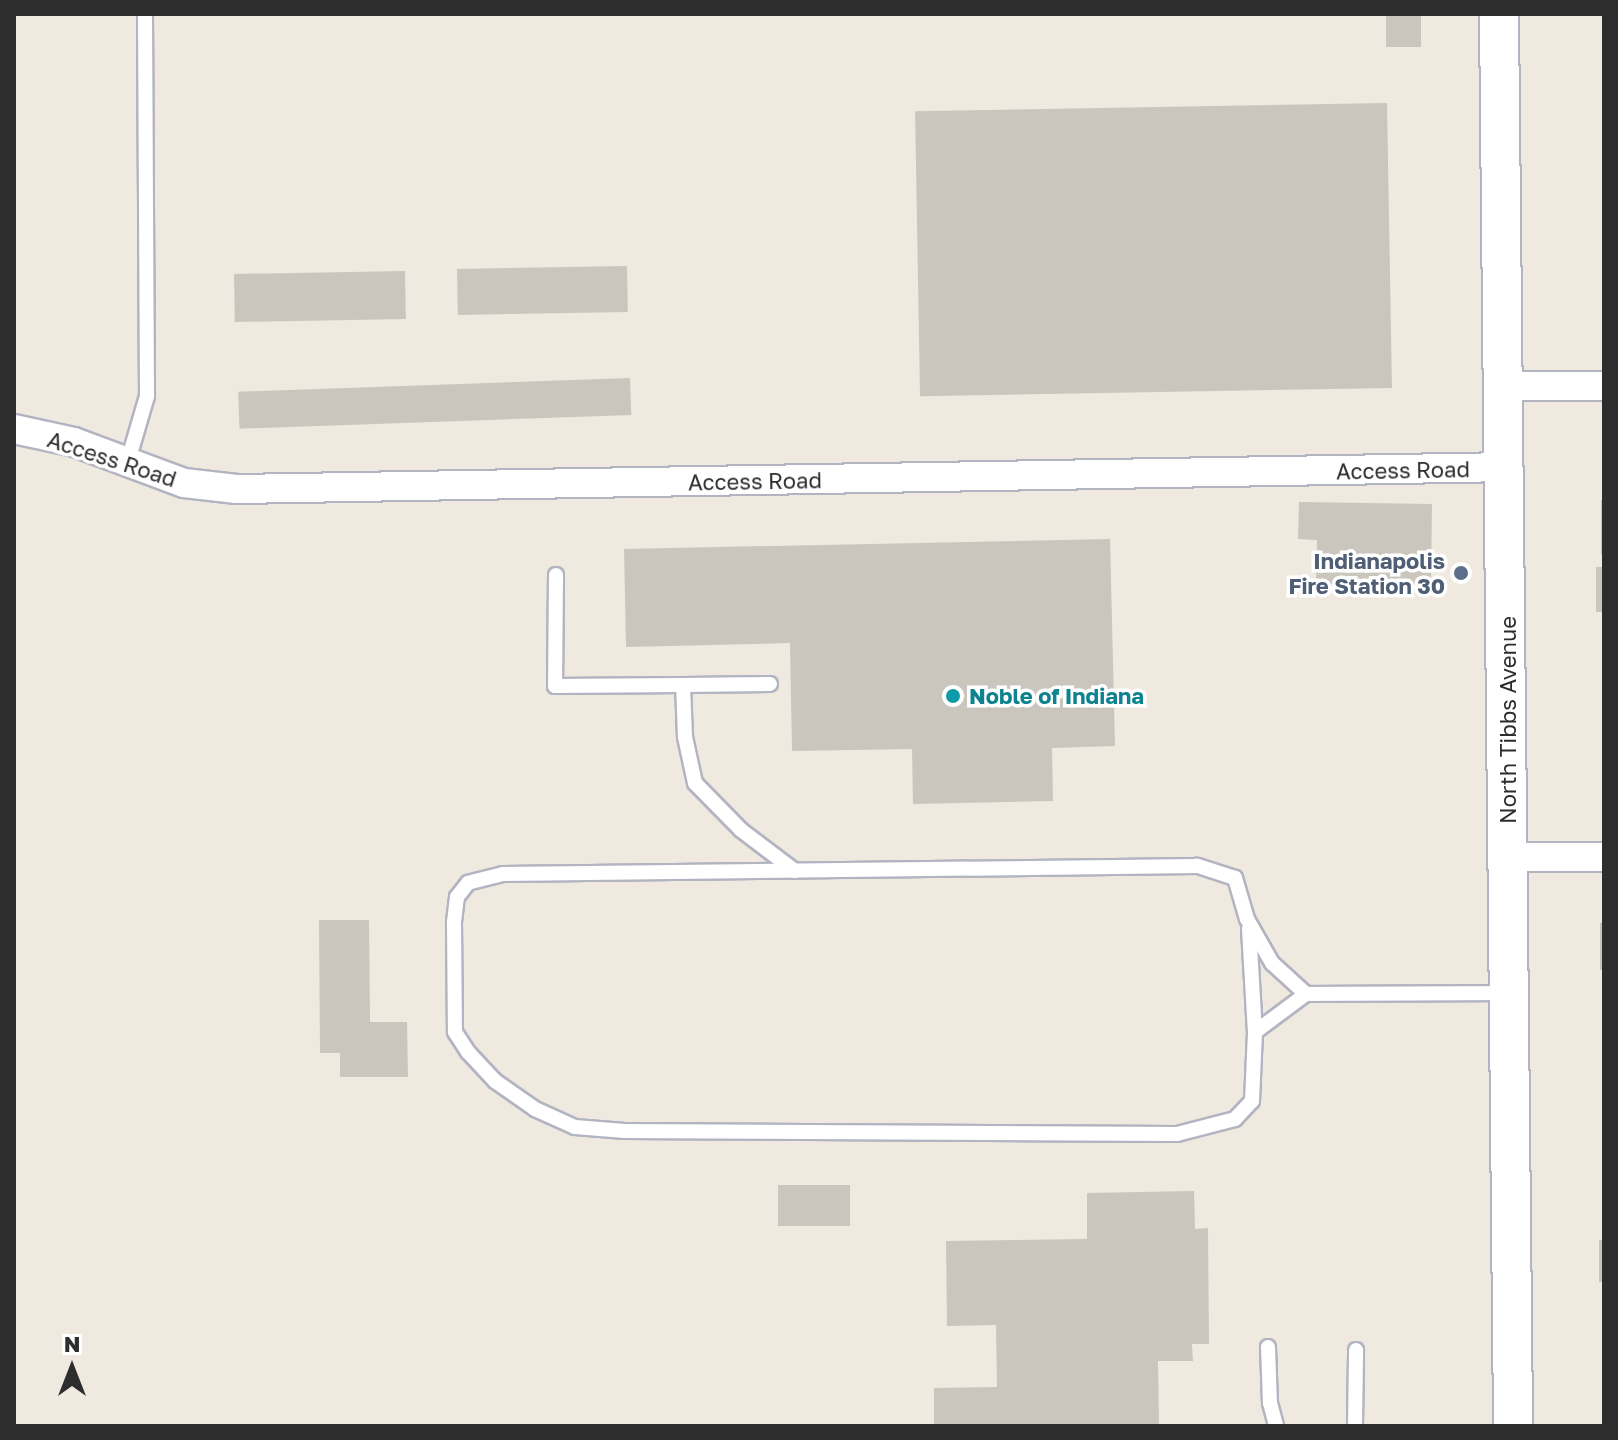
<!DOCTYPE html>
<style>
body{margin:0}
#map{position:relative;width:1618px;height:1440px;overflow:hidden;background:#efe9df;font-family:"Golos Text",sans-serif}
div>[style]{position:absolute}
.building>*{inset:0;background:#cac6be;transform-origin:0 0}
.roads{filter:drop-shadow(2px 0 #b3b4c1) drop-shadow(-2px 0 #b3b4c1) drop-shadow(0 2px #b3b4c1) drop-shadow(0 -2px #b3b4c1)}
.lane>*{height:14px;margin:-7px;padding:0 7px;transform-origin:7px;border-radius:7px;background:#fff}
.street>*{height:28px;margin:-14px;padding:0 14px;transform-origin:14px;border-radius:14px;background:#fff}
.secondary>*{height:38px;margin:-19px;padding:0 19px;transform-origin:19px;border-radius:19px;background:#fff}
.dots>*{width:22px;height:22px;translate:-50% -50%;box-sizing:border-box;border:4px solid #fff;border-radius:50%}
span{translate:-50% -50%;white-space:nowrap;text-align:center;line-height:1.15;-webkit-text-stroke:7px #fff;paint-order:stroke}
.street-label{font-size:22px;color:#2d2d2d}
.service-label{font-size:22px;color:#4e5e75;font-weight:700}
.right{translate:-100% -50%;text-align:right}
.culture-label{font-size:22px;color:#0d838f;font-weight:700}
.left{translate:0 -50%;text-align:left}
.frame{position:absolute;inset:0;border:16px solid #2d2d2d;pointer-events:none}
.north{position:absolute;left:32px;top:1328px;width:80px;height:80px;-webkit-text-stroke:6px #fff;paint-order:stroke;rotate:0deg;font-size:22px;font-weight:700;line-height:32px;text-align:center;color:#2d2d2d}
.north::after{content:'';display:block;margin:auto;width:28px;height:36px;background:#2d2d2d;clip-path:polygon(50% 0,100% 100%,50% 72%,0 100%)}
</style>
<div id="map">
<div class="building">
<div style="left:1386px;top:14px;width:35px;height:33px"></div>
<div style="left:1387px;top:103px;width:285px;height:472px;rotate:89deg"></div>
<div style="left:627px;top:266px;width:46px;height:170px;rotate:89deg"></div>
<div style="left:405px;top:271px;width:48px;height:171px;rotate:89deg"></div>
<div style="left:630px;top:378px;width:37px;height:392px;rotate:88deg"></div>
<div style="left:1601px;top:500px;width:3px;height:54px"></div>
<div style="clip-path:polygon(1299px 502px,1432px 504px,1431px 585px,1316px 584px,1317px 540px,1298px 539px)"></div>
<div style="clip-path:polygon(1110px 539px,1115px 746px,1052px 748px,1053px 801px,913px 804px,912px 749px,792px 751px,790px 643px,626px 647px,624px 549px)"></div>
<div style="left:1596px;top:567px;width:8px;height:45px"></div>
<div style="clip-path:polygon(319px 920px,369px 920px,370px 1022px,407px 1022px,408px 1077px,340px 1077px,340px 1053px,320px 1053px)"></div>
<div style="left:1600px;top:923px;width:4px;height:47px"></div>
<div style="left:778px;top:1185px;width:72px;height:41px"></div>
<div style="clip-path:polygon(1194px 1191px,1195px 1229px,1208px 1228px,1209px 1344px,1192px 1344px,1193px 1361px,1158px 1361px,1159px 1426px,934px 1426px,934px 1388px,997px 1387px,996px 1325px,947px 1326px,946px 1241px,1087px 1239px,1087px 1193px)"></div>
<div style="left:1599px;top:1240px;width:5px;height:42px"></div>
</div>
<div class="roads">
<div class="lane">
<div style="left:128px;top:461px;width:68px;rotate:-73.7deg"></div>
<div style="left:147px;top:396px;width:382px;rotate:-90.3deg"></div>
<div style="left:556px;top:575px;width:111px;rotate:90.5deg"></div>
<div style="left:555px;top:686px;width:128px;rotate:-0.4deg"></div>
<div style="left:683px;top:685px;width:52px;rotate:87.8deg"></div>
<div style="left:685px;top:737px;width:47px;rotate:77.7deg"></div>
<div style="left:695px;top:783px;width:66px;rotate:45.6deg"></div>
<div style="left:741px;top:830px;width:68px;rotate:37.2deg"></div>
<div style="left:683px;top:685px;width:87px;rotate:-0.7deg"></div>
<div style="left:1249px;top:929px;width:103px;rotate:86.7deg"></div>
<div style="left:1306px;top:994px;width:46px;rotate:-137.6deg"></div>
<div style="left:1272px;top:963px;width:51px;rotate:-119.6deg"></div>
<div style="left:1247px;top:919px;width:43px;rotate:-106.3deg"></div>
<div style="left:1235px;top:878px;width:40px;rotate:-162deg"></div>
<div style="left:1197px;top:866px;width:694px;rotate:179.34deg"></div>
<div style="left:503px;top:874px;width:36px;rotate:166deg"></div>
<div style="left:468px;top:883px;width:18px;rotate:128deg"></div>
<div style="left:457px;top:897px;width:26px;rotate:97deg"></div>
<div style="left:454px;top:923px;width:109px;rotate:89.5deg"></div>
<div style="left:455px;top:1032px;width:24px;rotate:57deg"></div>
<div style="left:468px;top:1052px;width:40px;rotate:47deg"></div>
<div style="left:495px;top:1081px;width:49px;rotate:35deg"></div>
<div style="left:535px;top:1109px;width:44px;rotate:24.2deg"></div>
<div style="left:575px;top:1127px;width:50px;rotate:4.6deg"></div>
<div style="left:625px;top:1131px;width:552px;rotate:0.31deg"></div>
<div style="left:1177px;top:1134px;width:60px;rotate:-14.5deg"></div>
<div style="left:1235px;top:1119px;width:25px;rotate:-47deg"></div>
<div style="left:1252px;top:1101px;width:69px;rotate:-87.5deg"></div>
<div style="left:1255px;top:1032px;width:64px;rotate:-36.7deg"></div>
<div style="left:1306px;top:994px;width:200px;rotate:-0.3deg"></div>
<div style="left:1268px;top:1347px;width:56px;rotate:88deg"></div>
<div style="left:1270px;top:1403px;width:24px;rotate:75deg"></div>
<div style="left:1355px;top:1426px;width:76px;rotate:-89.2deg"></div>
</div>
<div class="street">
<div style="left:1504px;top:386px;width:100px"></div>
<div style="left:14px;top:429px;width:61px;rotate:12.2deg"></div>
<div style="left:74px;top:442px;width:117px;rotate:20.4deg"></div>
<div style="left:184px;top:483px;width:53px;rotate:6.5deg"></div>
<div style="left:237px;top:489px;width:1269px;rotate:-0.99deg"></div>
<div style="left:1509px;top:857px;width:95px"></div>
</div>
<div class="secondary">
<div style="left:1499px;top:14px;width:1412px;rotate:89.43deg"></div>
</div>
</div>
<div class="dots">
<div style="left:1461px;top:573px;background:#5c6f8a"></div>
<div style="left:953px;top:696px;background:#0f9aa8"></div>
</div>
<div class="street-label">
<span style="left:112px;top:459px;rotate:18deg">Access Road</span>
<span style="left:1403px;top:470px;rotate:-1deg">Access Road</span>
<span style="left:755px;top:481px;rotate:-1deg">Access Road</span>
<span style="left:1508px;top:720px;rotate:-90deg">North Tibbs Avenue</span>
</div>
<div class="service-label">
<span class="right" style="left:1445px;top:573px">Indianapolis<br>Fire Station 30</span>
</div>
<div class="culture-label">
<span class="left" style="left:969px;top:696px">Noble of Indiana</span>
</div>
<div class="frame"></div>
<div class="north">N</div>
</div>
